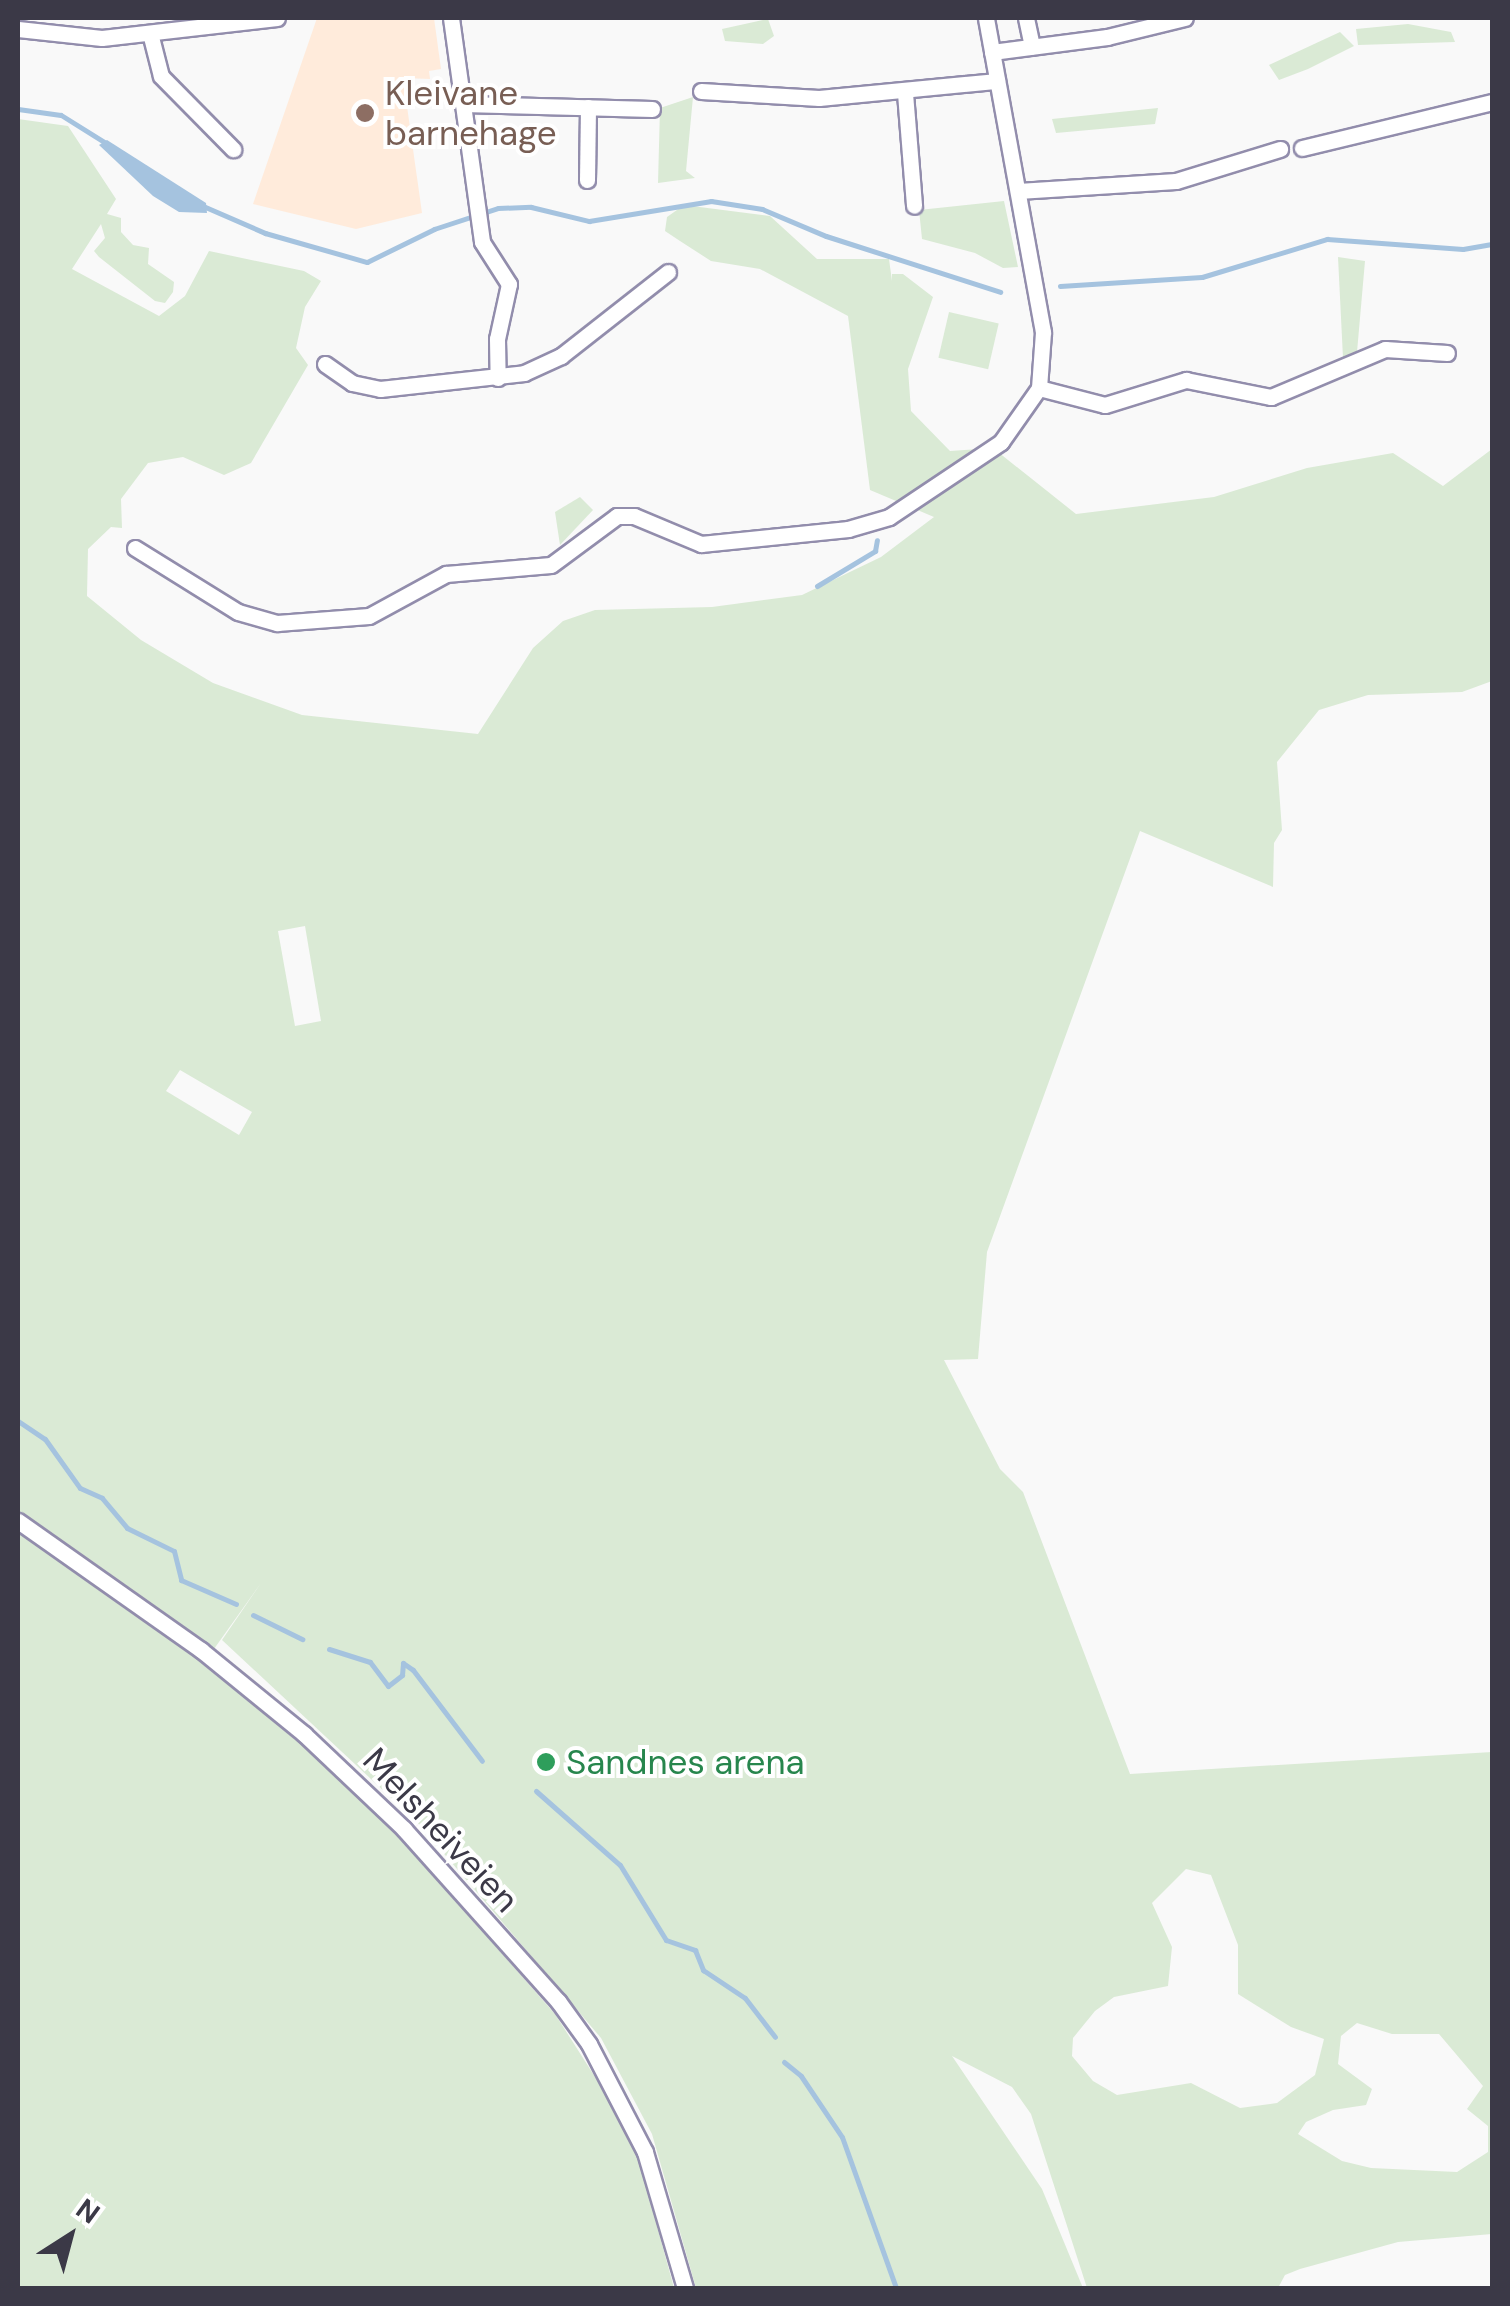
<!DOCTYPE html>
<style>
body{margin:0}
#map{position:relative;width:1510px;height:2306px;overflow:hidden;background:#f9f9f9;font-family:"DM Sans",sans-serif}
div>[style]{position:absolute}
.education>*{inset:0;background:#ffebdb}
.green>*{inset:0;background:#daead5;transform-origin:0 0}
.water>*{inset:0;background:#a5c3df}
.stream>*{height:5px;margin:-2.5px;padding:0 2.5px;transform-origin:2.5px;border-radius:2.5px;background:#a5c3df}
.roads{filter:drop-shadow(2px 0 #928dac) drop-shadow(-2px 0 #928dac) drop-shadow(0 2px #928dac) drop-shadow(0 -2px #928dac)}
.minor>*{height:15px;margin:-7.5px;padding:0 7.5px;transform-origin:7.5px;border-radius:7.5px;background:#fff}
.dots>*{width:28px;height:28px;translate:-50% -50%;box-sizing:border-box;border:5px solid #fff;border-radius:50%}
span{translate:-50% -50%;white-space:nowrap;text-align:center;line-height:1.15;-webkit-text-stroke:8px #fff;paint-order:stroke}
.education-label{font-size:35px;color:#785e54}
.left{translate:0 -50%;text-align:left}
.leisure-label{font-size:35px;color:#27864d}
.street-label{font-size:35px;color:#3b3947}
.frame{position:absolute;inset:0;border:20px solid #3b3947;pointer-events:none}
.north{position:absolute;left:20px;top:2186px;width:100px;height:100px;-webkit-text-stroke:8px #fff;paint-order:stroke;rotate:36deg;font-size:28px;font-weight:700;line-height:40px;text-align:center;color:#3b3947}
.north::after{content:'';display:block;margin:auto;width:35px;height:45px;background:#3b3947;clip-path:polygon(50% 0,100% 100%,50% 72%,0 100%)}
</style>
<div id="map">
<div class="education">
<div style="clip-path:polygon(317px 18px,434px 18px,441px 69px,429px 71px,430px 79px,403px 78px,422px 213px,356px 229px,253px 204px)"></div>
</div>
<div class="green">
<div style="clip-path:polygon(768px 19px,774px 36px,763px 44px,725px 41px,722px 29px)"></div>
<div style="clip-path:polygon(1408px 24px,1451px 32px,1455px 42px,1358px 45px,1356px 29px)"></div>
<div style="clip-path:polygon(1340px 32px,1354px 46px,1308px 69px,1279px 80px,1269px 65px)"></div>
<div style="clip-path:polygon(693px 97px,686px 171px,695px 178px,658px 183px,660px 108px)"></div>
<div style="clip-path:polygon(1158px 108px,1155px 124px,1056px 133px,1052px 119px)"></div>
<div style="clip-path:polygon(evenodd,18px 119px,68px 126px,116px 199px,107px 214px,121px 218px,121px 232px,133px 245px,149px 248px,148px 264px,174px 282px,173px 292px,165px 303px,155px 301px,99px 257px,94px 251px,105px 238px,101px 224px,72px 269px,159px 316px,185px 296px,209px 251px,304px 271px,321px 281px,305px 307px,296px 348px,308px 365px,251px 463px,224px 475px,183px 457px,148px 463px,121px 499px,122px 528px,111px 527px,88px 549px,87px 596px,141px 640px,213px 683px,302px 715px,478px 734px,533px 648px,563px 621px,595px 610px,712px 607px,802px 595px,881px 557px,934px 517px,870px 490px,848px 316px,760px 269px,711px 261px,680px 241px,665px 231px,667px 217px,684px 205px,770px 216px,817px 259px,889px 259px,892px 281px,892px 274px,903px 274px,933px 297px,908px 369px,911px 411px,950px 451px,993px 448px,1076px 514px,1214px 497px,1307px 468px,1393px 453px,1443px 486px,1492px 449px,1492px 681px,1462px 692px,1368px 695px,1319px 710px,1277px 762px,1282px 830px,1274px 843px,1273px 887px,1140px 831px,987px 1252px,978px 1359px,944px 1360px,1000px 1469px,1023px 1492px,1130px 1774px,1492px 1752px,1492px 2234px,1398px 2242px,1300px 2269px,1285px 2275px,1278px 2288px,1087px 2288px,1031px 2114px,1012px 2087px,952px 2056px,1042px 2189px,1083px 2288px,696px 2288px,652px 2134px,601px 2038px,417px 1822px,222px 1640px,261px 1583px,209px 1656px,351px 1782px,555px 2014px,632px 2135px,674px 2288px,18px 2288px,18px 119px,305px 926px,321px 1021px,295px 1026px,278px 931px,305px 926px,18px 119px,180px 1070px,252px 1112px,239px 1135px,166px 1091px,180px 1070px,18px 119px,1186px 1869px,1211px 1875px,1238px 1945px,1238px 1994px,1291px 2027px,1324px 2039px,1315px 2075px,1277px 2103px,1240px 2108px,1191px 2083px,1117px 2095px,1093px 2081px,1072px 2056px,1073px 2038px,1095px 2011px,1114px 1997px,1168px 1986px,1172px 1947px,1152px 1903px,1186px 1869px,18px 119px,1357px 2023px,1392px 2034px,1439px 2034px,1483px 2086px,1467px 2109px,1488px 2126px,1488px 2152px,1457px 2172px,1371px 2168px,1342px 2161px,1298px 2134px,1306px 2122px,1333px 2110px,1366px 2105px,1372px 2089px,1338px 2064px,1341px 2036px,1357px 2023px)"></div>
<div style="clip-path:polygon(1004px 201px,1018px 267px,1003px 268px,975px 253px,922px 239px,919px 210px)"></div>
<div style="clip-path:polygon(1338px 257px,1365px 261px,1357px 352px,1343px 358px)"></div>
<div style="left:949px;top:312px;width:51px;height:47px;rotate:13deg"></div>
<div style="clip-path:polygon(580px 497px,593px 510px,560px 545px,555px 512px)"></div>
</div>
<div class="water">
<div style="clip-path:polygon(107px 140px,206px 203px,207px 213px,179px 212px,153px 196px,99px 145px)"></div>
</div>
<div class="stream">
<div style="left:18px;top:109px;width:43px;rotate:7.9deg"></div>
<div style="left:61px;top:115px;width:53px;rotate:31.9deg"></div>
<div style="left:203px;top:206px;width:68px;rotate:23.5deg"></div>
<div style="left:265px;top:233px;width:106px;rotate:15.9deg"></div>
<div style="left:367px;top:262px;width:75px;rotate:-26.2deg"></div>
<div style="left:434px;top:229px;width:67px;rotate:-18.2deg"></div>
<div style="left:498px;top:208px;width:33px;rotate:-2deg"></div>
<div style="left:531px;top:207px;width:60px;rotate:13.6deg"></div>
<div style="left:589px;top:221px;width:124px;rotate:-9.3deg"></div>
<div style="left:711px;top:201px;width:52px;rotate:8.9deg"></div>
<div style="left:762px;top:209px;width:69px;rotate:22.9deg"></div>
<div style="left:826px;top:236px;width:183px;rotate:17.8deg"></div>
<div style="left:1060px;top:286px;width:142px;rotate:-3.6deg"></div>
<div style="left:1202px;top:277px;width:131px;rotate:-16.9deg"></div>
<div style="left:1327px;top:239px;width:136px;rotate:4.2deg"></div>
<div style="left:1463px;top:249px;width:29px;rotate:-10deg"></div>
<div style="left:817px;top:586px;width:68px;rotate:-31.1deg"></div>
<div style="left:875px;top:551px;width:11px;rotate:-80deg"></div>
<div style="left:18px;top:1421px;width:32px;rotate:34deg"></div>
<div style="left:45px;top:1439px;width:60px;rotate:54.5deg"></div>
<div style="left:80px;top:1488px;width:24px;rotate:24deg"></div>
<div style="left:102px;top:1498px;width:39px;rotate:50deg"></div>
<div style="left:127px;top:1528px;width:52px;rotate:26.1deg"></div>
<div style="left:174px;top:1551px;width:30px;rotate:76deg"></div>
<div style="left:181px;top:1580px;width:60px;rotate:23.6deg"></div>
<div style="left:253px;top:1615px;width:55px;rotate:26.1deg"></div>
<div style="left:329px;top:1649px;width:43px;rotate:17.6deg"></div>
<div style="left:370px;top:1662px;width:30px;rotate:53deg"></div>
<div style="left:388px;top:1686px;width:18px;rotate:-38deg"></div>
<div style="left:402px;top:1675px;width:12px;rotate:-85deg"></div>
<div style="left:403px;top:1663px;width:12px;rotate:35deg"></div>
<div style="left:413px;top:1670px;width:114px;rotate:52.8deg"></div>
<div style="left:536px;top:1791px;width:112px;rotate:41.4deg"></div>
<div style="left:620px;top:1865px;width:88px;rotate:58.5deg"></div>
<div style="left:666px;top:1940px;width:31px;rotate:19deg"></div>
<div style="left:695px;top:1950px;width:22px;rotate:68deg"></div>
<div style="left:703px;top:1970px;width:50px;rotate:33.7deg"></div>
<div style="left:745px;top:1998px;width:49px;rotate:52.4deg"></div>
<div style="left:784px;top:2062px;width:22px;rotate:39deg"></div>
<div style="left:801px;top:2076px;width:73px;rotate:56.1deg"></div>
<div style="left:842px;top:2137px;width:160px;rotate:70.3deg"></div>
</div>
<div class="roads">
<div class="minor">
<div style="left:451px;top:18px;width:226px;rotate:82.1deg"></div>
<div style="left:482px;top:242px;width:50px;rotate:57.3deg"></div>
<div style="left:509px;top:284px;width:56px;rotate:102.3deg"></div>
<div style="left:497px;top:339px;width:39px;rotate:89deg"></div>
<div style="left:1026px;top:18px;width:29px;rotate:78deg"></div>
<div style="left:18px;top:29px;width:84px;rotate:6.1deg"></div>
<div style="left:102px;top:38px;width:176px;rotate:-6.5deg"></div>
<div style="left:150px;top:33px;width:44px;rotate:75.7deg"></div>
<div style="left:161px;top:76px;width:103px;rotate:45.4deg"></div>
<div style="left:992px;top:52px;width:116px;rotate:-7.4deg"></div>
<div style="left:1107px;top:37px;width:80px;rotate:-13.7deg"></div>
<div style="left:701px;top:91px;width:118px;rotate:3.4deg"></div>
<div style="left:819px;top:98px;width:179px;rotate:-5.5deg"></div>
<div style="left:905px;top:93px;width:113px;rotate:85.4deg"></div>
<div style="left:463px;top:104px;width:189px;rotate:1.5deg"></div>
<div style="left:1302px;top:148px;width:195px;rotate:-13.6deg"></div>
<div style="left:587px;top:180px;width:73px;rotate:-89.2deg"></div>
<div style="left:1018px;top:191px;width:158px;rotate:-3.6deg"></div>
<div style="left:1176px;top:181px;width:109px;rotate:-17.1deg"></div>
<div style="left:325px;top:364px;width:33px;rotate:35deg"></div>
<div style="left:352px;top:383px;width:29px;rotate:12deg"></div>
<div style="left:380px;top:389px;width:145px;rotate:-6.3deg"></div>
<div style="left:524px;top:373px;width:41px;rotate:-24.7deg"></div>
<div style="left:561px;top:356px;width:136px;rotate:-38.1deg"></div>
<div style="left:1039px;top:388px;width:68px;rotate:14.4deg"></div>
<div style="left:1105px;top:405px;width:85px;rotate:-17.2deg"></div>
<div style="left:1186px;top:380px;width:87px;rotate:11.3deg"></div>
<div style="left:1271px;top:397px;width:124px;rotate:-22.8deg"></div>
<div style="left:1385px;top:349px;width:62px;rotate:3.7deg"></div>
<div style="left:135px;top:548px;width:121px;rotate:31.9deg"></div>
<div style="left:238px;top:612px;width:41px;rotate:15.8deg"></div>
<div style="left:277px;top:623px;width:92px;rotate:-4.4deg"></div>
<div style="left:369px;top:616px;width:88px;rotate:-28.6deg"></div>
<div style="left:446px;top:574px;width:105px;rotate:-4.9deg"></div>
<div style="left:551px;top:565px;width:82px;rotate:-36.6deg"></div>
<div style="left:617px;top:516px;width:17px"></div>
<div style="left:634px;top:516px;width:73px;rotate:22.7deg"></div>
<div style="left:701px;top:544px;width:148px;rotate:-5.8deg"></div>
<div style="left:848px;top:529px;width:43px;rotate:-16.3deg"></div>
<div style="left:889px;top:517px;width:135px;rotate:-33.8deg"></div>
<div style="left:1001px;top:442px;width:66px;rotate:-54.9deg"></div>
<div style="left:1039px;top:388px;width:56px;rotate:-85.9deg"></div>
<div style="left:1043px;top:332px;width:319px;rotate:-100.3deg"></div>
<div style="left:18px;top:1521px;width:224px;rotate:35.2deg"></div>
<div style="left:201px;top:1650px;width:133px;rotate:39.2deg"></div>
<div style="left:304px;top:1734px;width:138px;rotate:43.5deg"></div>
<div style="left:404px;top:1829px;width:231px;rotate:48.2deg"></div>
<div style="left:558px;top:2001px;width:53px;rotate:54.2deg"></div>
<div style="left:589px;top:2044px;width:122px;rotate:62.6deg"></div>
<div style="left:645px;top:2152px;width:142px;rotate:73.6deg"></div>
</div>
</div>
<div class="dots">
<div style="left:365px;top:113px;background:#8d6e63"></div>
<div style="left:546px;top:1762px;background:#2e9e5b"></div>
</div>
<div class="education-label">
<span class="left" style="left:385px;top:113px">Kleivane<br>barnehage</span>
</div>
<div class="leisure-label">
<span class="left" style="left:566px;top:1762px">Sandnes arena</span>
</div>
<div class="street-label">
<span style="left:441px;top:1830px;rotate:47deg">Melsheiveien</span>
</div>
<div class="frame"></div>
<div class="north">N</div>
</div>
